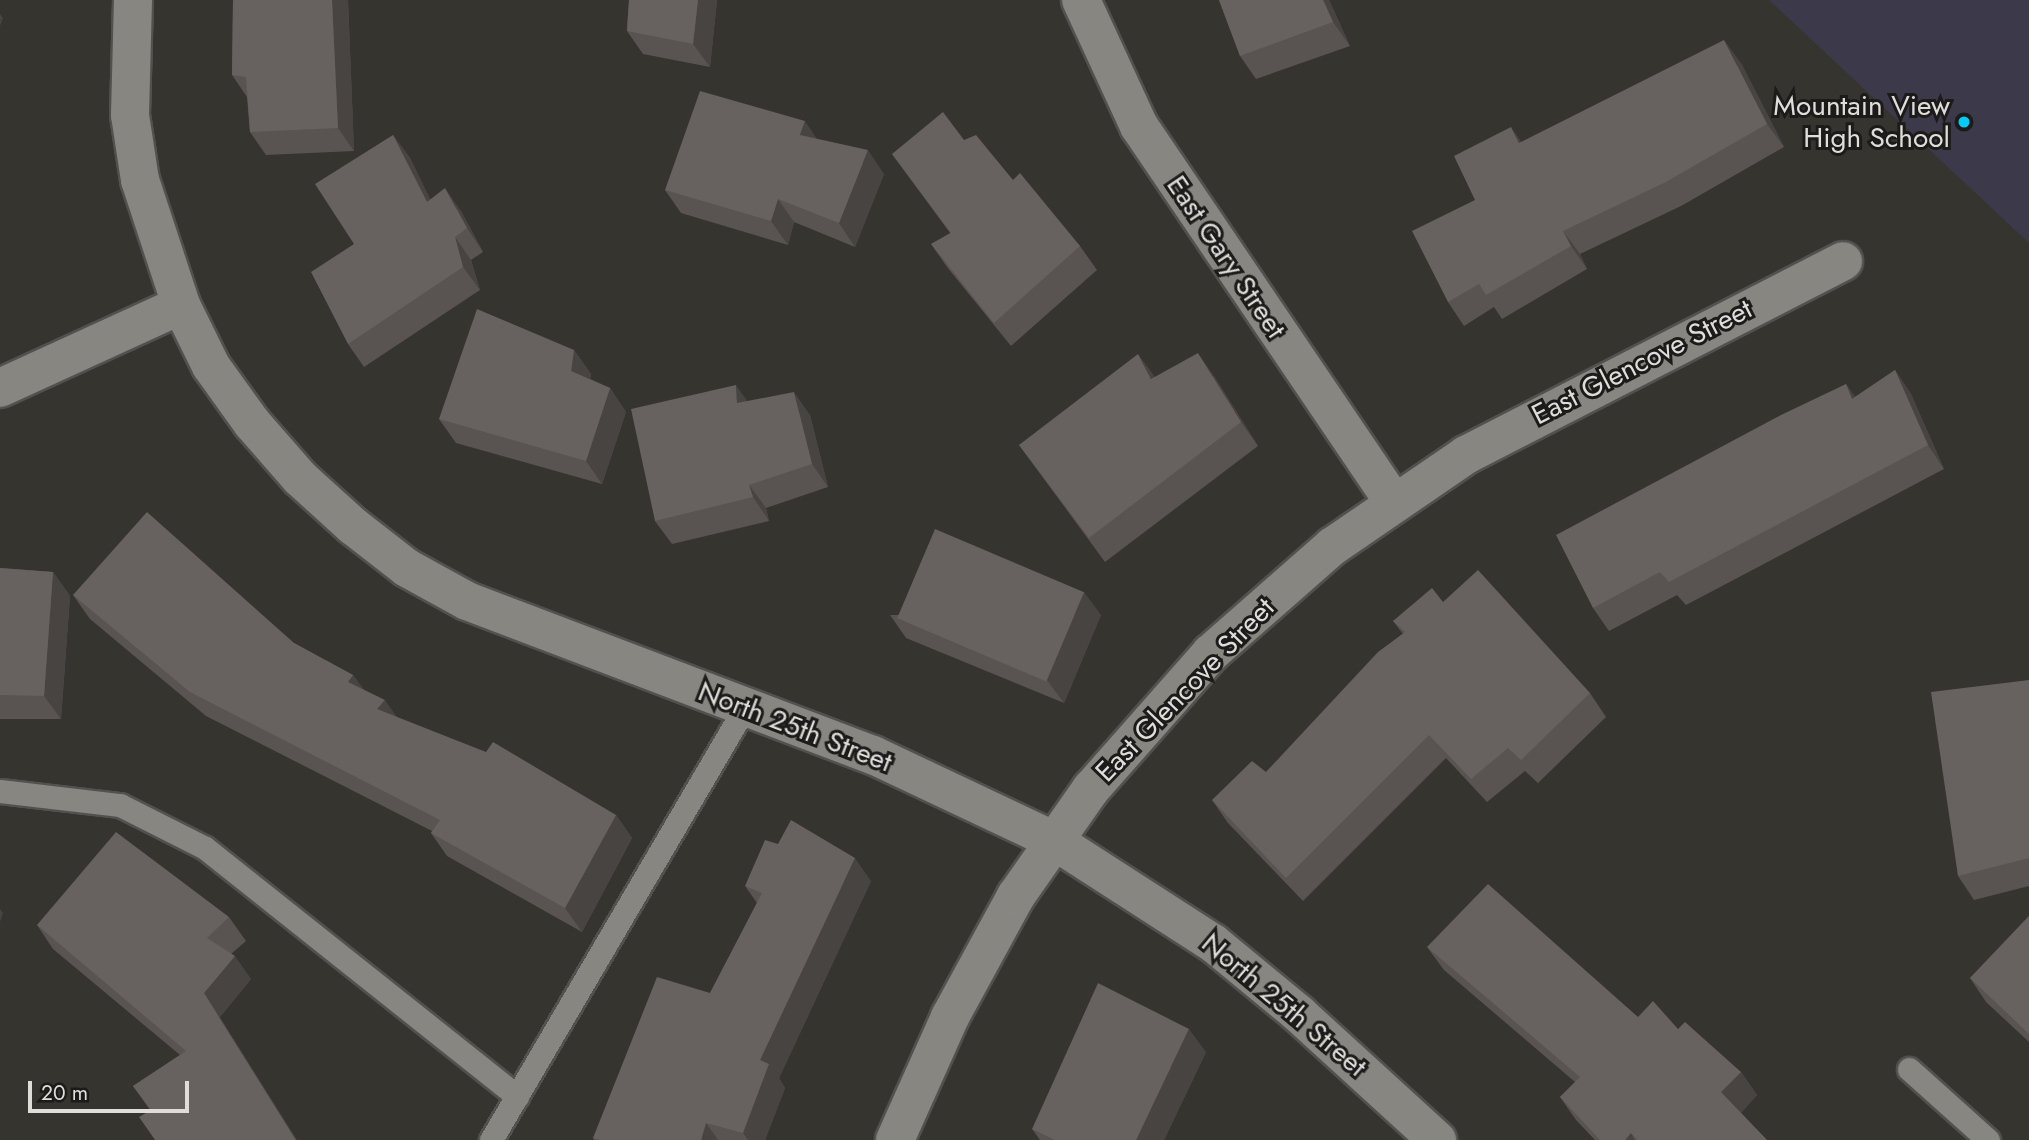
<!DOCTYPE html>
<style>
body{margin:0}
#map{position:relative;width:2029px;height:1140px;overflow:hidden;background:#35342f;font-family:Jost,sans-serif}
div>[style]{position:absolute}
.education>*{inset:0;background:#3b394a}
.roads{filter:drop-shadow(2px 0 #53514e) drop-shadow(-2px 0 #53514e) drop-shadow(0 2px #53514e) drop-shadow(0 -2px #53514e)}
.lane>*{height:23px;margin:-11.5px;padding:0 11.5px;transform-origin:11.5px;border-radius:11.5px;background:#888681}
.street>*{height:38px;margin:-19px;padding:0 19px;transform-origin:19px;border-radius:19px;background:#888681}
.wall>*{inset:0;background:#595352}
.shaded-wall>*{inset:0;background:#484442}
.building>*{inset:0;background:#67615f;transform-origin:0 0}
.dots>*{width:19px;height:19px;translate:-50% -50%;box-sizing:border-box;border:4px solid #1c1b19;border-radius:50%}
span{translate:-50% -50%;white-space:nowrap;text-align:center;line-height:1.15;-webkit-text-stroke:6px #1c1b19;paint-order:stroke}
.poi-label{font-size:28px;color:#deddda}
.right{translate:-100% -50%;text-align:right}
.street-label{font-size:28px;color:#deddda}
.scale{position:absolute;left:28px;top:1081px;width:161px;height:32px;box-sizing:border-box;border:4px solid #deddda;border-top:0;padding-left:9px;font-size:21px;line-height:24px;white-space:nowrap;color:#deddda;-webkit-text-stroke:5px #1c1b19;paint-order:stroke}
</style>
<div id="map">
<div class="education">
<div style="clip-path:polygon(1769px 0,2029px 0,2029px 243px)"></div>
</div>
<div class="roads">
<div class="lane">
<div style="left:0;top:791px;width:121px;rotate:6.7deg"></div>
<div style="left:120px;top:805px;width:95px;rotate:26.8deg"></div>
<div style="left:205px;top:848px;width:399px;rotate:38.5deg"></div>
<div style="left:1909px;top:1069px;width:106px;rotate:41.9deg"></div>
<div style="left:491px;top:1140px;width:502px;rotate:-59.6deg"></div>
</div>
<div class="street">
<div style="left:133px;top:0;width:115px;rotate:91.5deg"></div>
<div style="left:130px;top:115px;width:66px;rotate:81.3deg"></div>
<div style="left:140px;top:180px;width:132px;rotate:71.8deg"></div>
<div style="left:181px;top:305px;width:68px;rotate:63.8deg"></div>
<div style="left:211px;top:366px;width:70px;rotate:54.3deg"></div>
<div style="left:252px;top:423px;width:73px;rotate:48.9deg"></div>
<div style="left:300px;top:478px;width:72px;rotate:42.2deg"></div>
<div style="left:353px;top:526px;width:68px;rotate:37.9deg"></div>
<div style="left:407px;top:568px;width:68px;rotate:28.8deg"></div>
<div style="left:467px;top:601px;width:434px;rotate:20.8deg"></div>
<div style="left:873px;top:755px;width:199px;rotate:25.3deg"></div>
<div style="left:1053px;top:840px;width:190px;rotate:32.8deg"></div>
<div style="left:1213px;top:943px;width:112px;rotate:39.5deg"></div>
<div style="left:1299px;top:1014px;width:187px;rotate:42.4deg"></div>
<div style="left:1081px;top:0;width:139px;rotate:65.3deg"></div>
<div style="left:1139px;top:126px;width:453px;rotate:55.9deg"></div>
<div style="left:0;top:388px;width:199px;rotate:-24.6deg"></div>
<div style="left:895px;top:1140px;width:135px;rotate:-65.9deg"></div>
<div style="left:950px;top:1017px;width:138px;rotate:-61.4deg"></div>
<div style="left:1016px;top:896px;width:131px;rotate:-55deg"></div>
<div style="left:1091px;top:789px;width:181px;rotate:-48.6deg"></div>
<div style="left:1211px;top:653px;width:162px;rotate:-41.3deg"></div>
<div style="left:1333px;top:546px;width:161px;rotate:-34.4deg"></div>
<div style="left:1466px;top:455px;width:424px;rotate:-27.2deg"></div>
</div>
</div>
<div class="wall">
<div style="clip-path:polygon(233px 0,348px 0,354px 151px,266px 155px,250px 132px,247px 97px,232px 75px)"></div>
<div style="clip-path:polygon(629px 0,717px 0,710px 67px,643px 54px,627px 31px)"></div>
<div style="clip-path:polygon(1219px 0,1329px 0,1350px 46px,1256px 79px,1240px 56px)"></div>
<div style="clip-path:polygon(1741px 63px,1784px 147px,1681px 206px,1580px 254px,1587px 269px,1502px 319px,1494px 307px,1464px 326px,1448px 302px,1475px 200px,1522px 142px)"></div>
<div style="clip-path:polygon(393px 135px,410px 158px,430px 199px,461px 211px,483px 252px,471px 260px,480px 290px,364px 367px,348px 344px,354px 244px)"></div>
<div style="clip-path:polygon(817px 139px,884px 174px,855px 247px,794px 222px,788px 245px,681px 213px,665px 190px)"></div>
<div style="clip-path:polygon(964px 140px,1013px 180px,1080px 246px,1097px 270px,1011px 346px,947px 267px,931px 244px,950px 233px,892px 154px)"></div>
<div style="clip-path:polygon(574px 350px,591px 374px,590px 379px,610px 388px,626px 412px,602px 484px,456px 443px,439px 419px)"></div>
<div style="clip-path:polygon(1895px 370px,1911px 394px,1944px 469px,1686px 605px,1677px 595px,1609px 631px,1593px 608px,1846px 384px,1855px 397px)"></div>
<div style="clip-path:polygon(1214px 376px,1258px 446px,1105px 562px,1019px 445px,1155px 377px)"></div>
<div style="clip-path:polygon(748px 401px,810px 415px,828px 487px,766px 508px,769px 521px,672px 544px,655px 521px)"></div>
<div style="clip-path:polygon(0 568px,53px 572px,70px 596px,61px 719px,0 719px)"></div>
<div style="clip-path:polygon(73px 595px,294px 643px,353px 675px,364px 690px,396px 717px,616px 815px,632px 838px,582px 932px,447px 856px,431px 833px,432px 831px,206px 716px,90px 619px)"></div>
<div style="clip-path:polygon(1443px 602px,1590px 693px,1606px 717px,1538px 783px,1525px 771px,1487px 802px,1446px 758px,1303px 901px,1228px 823px,1212px 800px,1266px 772px,1403px 634px,1393px 621px)"></div>
<div style="clip-path:polygon(890px 615px,1101px 615px,1064px 703px,906px 638px)"></div>
<div style="clip-path:polygon(2029px 680px,2029px 886px,1974px 900px,1958px 876px)"></div>
<div style="clip-path:polygon(871px 881px,779px 1078px,785px 1088px,765px 1140px,594px 1140px,593px 1138px,710px 993px,757px 903px,745px 886px)"></div>
<div style="clip-path:polygon(2029px 916px,2029px 1042px,1986px 1002px,1970px 978px)"></div>
<div style="clip-path:polygon(229px 917px,246px 941px,231px 954px,251px 979px,220px 1017px,150px 1110px,133px 1086px,180px 1055px,53px 949px,37px 925px)"></div>
<div style="clip-path:polygon(1427px 947px,1638px 1017px,1678px 1029px,1741px 1072px,1757px 1095px,1741px 1113px,1767px 1140px,1595px 1140px,1576px 1120px,1560px 1097px,1575px 1082px,1444px 970px)"></div>
<div style="clip-path:polygon(1206px 1052px,1164px 1140px,1040px 1140px,1032px 1129px)"></div>
</div>
<div class="shaded-wall">
<div style="clip-path:polygon(332px 0,348px 0,354px 151px,338px 128px)"></div>
<div style="clip-path:polygon(698px 0,717px 0,710px 67px,693px 44px)"></div>
<div style="clip-path:polygon(1323px 0,1329px 0,1350px 46px,1333px 22px)"></div>
<div style="clip-path:polygon(0 14px,3px 18px,0 26px)"></div>
<div style="clip-path:polygon(1724px 40px,1741px 63px,1784px 147px,1767px 124px)"></div>
<div style="clip-path:polygon(805px 121px,821px 145px,800px 135px)"></div>
<div style="clip-path:polygon(1511px 127px,1527px 150px,1519px 143px)"></div>
<div style="clip-path:polygon(393px 135px,410px 158px,443px 225px,427px 202px)"></div>
<div style="clip-path:polygon(868px 150px,884px 174px,855px 247px,839px 223px)"></div>
<div style="clip-path:polygon(445px 188px,461px 211px,483px 252px,467px 228px)"></div>
<div style="clip-path:polygon(778px 199px,794px 222px,788px 245px,771px 221px)"></div>
<div style="clip-path:polygon(1563px 231px,1580px 254px,1587px 269px,1571px 246px)"></div>
<div style="clip-path:polygon(455px 237px,471px 260px,480px 290px,463px 267px)"></div>
<div style="clip-path:polygon(574px 350px,591px 374px,588px 394px,571px 371px)"></div>
<div style="clip-path:polygon(1198px 353px,1214px 376px,1258px 446px,1241px 422px)"></div>
<div style="clip-path:polygon(1138px 354px,1155px 377px,1151px 379px)"></div>
<div style="clip-path:polygon(1895px 370px,1911px 394px,1944px 469px,1928px 445px)"></div>
<div style="clip-path:polygon(1846px 384px,1863px 408px,1852px 399px)"></div>
<div style="clip-path:polygon(736px 385px,752px 408px,737px 403px)"></div>
<div style="clip-path:polygon(610px 388px,626px 412px,602px 484px,586px 461px)"></div>
<div style="clip-path:polygon(794px 392px,810px 415px,828px 487px,812px 464px)"></div>
<div style="clip-path:polygon(749px 485px,766px 508px,769px 521px,753px 497px)"></div>
<div style="clip-path:polygon(53px 572px,70px 596px,61px 719px,44px 696px)"></div>
<div style="clip-path:polygon(1084px 592px,1101px 615px,1064px 703px,1047px 680px)"></div>
<div style="clip-path:polygon(353px 675px,370px 698px,348px 682px)"></div>
<div style="clip-path:polygon(385px 700px,401px 723px,377px 709px)"></div>
<div style="clip-path:polygon(616px 815px,632px 838px,582px 932px,565px 908px)"></div>
<div style="clip-path:polygon(855px 858px,871px 881px,779px 1078px,785px 1088px,765px 1140px,748px 1140px,743px 1133px,760px 1060px)"></div>
<div style="clip-path:polygon(0 909px,3px 913px,0 922px)"></div>
<div style="clip-path:polygon(235px 956px,251px 979px,220px 1017px,297px 1140px,296px 1140px,204px 993px)"></div>
<div style="clip-path:polygon(1189px 1029px,1206px 1052px,1164px 1140px,1136px 1140px)"></div>
<div style="clip-path:polygon(1741px 1072px,1757px 1095px,1738px 1116px,1721px 1092px)"></div>
<div style="clip-path:polygon(706px 1123px,718px 1140px,701px 1140px)"></div>
<div style="clip-path:polygon(1631px 1133px,1635px 1140px,1625px 1140px)"></div>
</div>
<div class="building">
<div style="clip-path:polygon(233px 0,332px 0,338px 128px,250px 132px,246px 77px,232px 75px)"></div>
<div style="clip-path:polygon(629px 0,698px 0,693px 44px,627px 31px)"></div>
<div style="clip-path:polygon(1219px 0,1323px 0,1333px 22px,1240px 56px)"></div>
<div style="clip-path:polygon(1724px 40px,1767px 124px,1664px 183px,1563px 231px,1571px 246px,1486px 295px,1479px 284px,1448px 302px,1412px 231px,1475px 200px,1454px 156px,1511px 127px,1519px 143px)"></div>
<div style="clip-path:polygon(700px 91px,805px 121px,800px 135px,868px 150px,839px 223px,778px 199px,771px 221px,665px 190px)"></div>
<div style="clip-path:polygon(943px 112px,964px 140px,976px 135px,1013px 180px,1020px 173px,1080px 246px,994px 323px,931px 244px,951px 233px,892px 154px)"></div>
<div style="clip-path:polygon(393px 135px,427px 202px,445px 188px,467px 228px,455px 237px,463px 267px,348px 344px,311px 272px,354px 244px,315px 184px)"></div>
<div style="clip-path:polygon(477px 309px,574px 350px,571px 371px,610px 388px,586px 461px,439px 419px)"></div>
<div style="clip-path:polygon(1198px 353px,1241px 422px,1089px 538px,1019px 445px,1138px 354px,1151px 379px)"></div>
<div style="clip-path:polygon(1895px 370px,1928px 445px,1669px 582px,1660px 572px,1593px 608px,1556px 535px,1781px 415px,1846px 384px,1852px 399px)"></div>
<div style="clip-path:polygon(736px 385px,737px 403px,794px 392px,812px 464px,749px 485px,753px 497px,655px 521px,631px 409px)"></div>
<div style="clip-path:polygon(147px 512px,294px 643px,353px 675px,348px 682px,385px 700px,377px 709px,486px 752px,493px 742px,616px 815px,565px 908px,431px 833px,440px 820px,190px 692px,73px 595px)"></div>
<div style="left:935px;top:529px;width:162px;height:97px;rotate:23deg"></div>
<div style="clip-path:polygon(0 568px,53px 572px,44px 696px,0 695px)"></div>
<div style="clip-path:polygon(1478px 570px,1590px 693px,1521px 760px,1508px 748px,1471px 779px,1429px 735px,1286px 878px,1212px 800px,1252px 761px,1266px 772px,1378px 652px,1405px 632px,1393px 621px,1432px 588px,1443px 602px)"></div>
<div style="clip-path:polygon(2029px 680px,2029px 858px,1958px 876px,1931px 692px)"></div>
<div style="clip-path:polygon(791px 820px,855px 858px,760px 1060px,769px 1064px,743px 1133px,706px 1123px,701px 1140px,600px 1140px,593px 1138px,657px 977px,710px 993px,762px 893px,745px 886px,765px 840px,778px 844px)"></div>
<div style="clip-path:polygon(116px 832px,229px 917px,207px 938px,235px 956px,204px 993px,296px 1140px,155px 1140px,139px 1117px,151px 1110px,133px 1086px,186px 1051px,37px 925px)"></div>
<div style="clip-path:polygon(1488px 884px,1638px 1017px,1653px 1001px,1678px 1029px,1685px 1022px,1741px 1072px,1721px 1092px,1767px 1140px,1637px 1140px,1631px 1133px,1625px 1140px,1600px 1140px,1560px 1097px,1580px 1077px,1427px 947px)"></div>
<div style="clip-path:polygon(2029px 916px,2029px 1034px,1970px 978px)"></div>
<div style="clip-path:polygon(1098px 983px,1189px 1029px,1136px 1140px,1055px 1140px,1032px 1129px)"></div>
</div>
<div class="dots">
<div style="left:1964px;top:122px;background:#05cbf9"></div>
</div>
<div class="poi-label">
<span class="right" style="left:1950px;top:122px">Mountain View<br>High School</span>
</div>
<div class="street-label">
<span style="left:1226px;top:257px;rotate:56deg">East Gary Street</span>
<span style="left:1642px;top:362px;rotate:-27deg">East Glencove Street</span>
<span style="left:1185px;top:690px;rotate:-46deg">East Glencove Street</span>
<span style="left:795px;top:727px;rotate:21deg">North 25th Street</span>
<span style="left:1284px;top:1005px;rotate:40deg">North 25th Street</span>
</div>
<div class="scale">20 m</div>
</div>
